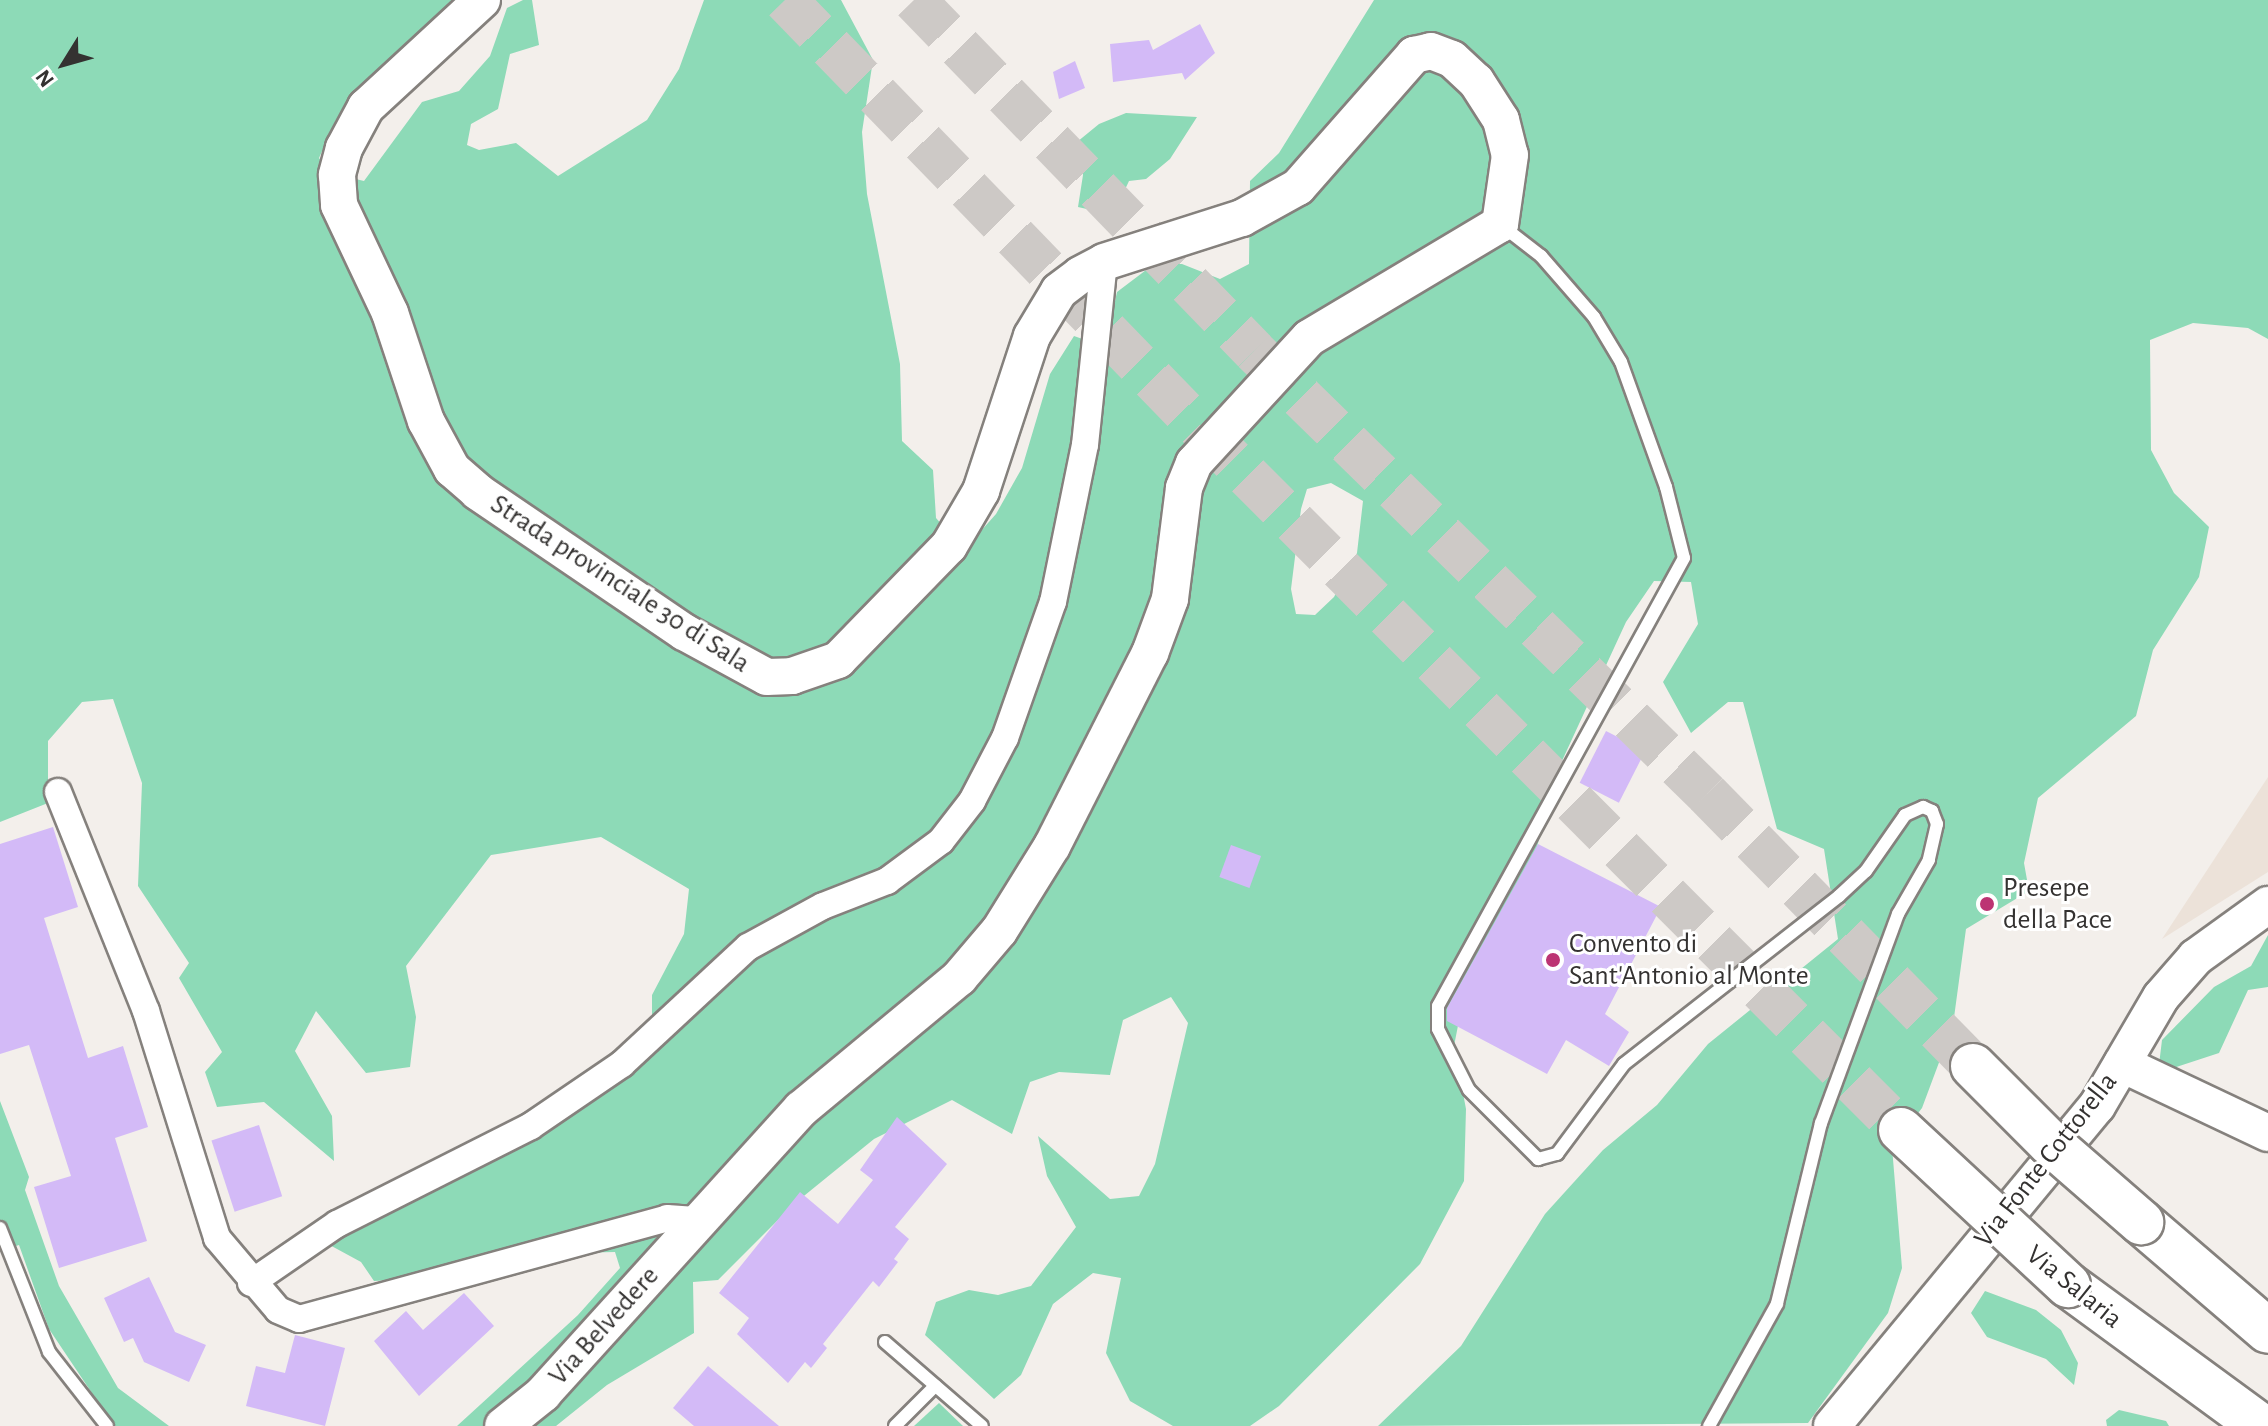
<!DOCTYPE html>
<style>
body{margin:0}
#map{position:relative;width:2268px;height:1426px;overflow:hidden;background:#f3efeb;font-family:"Alegreya Sans",sans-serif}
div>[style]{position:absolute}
.built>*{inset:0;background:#ece2d9}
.green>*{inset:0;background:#8ddab7}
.building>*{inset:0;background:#d3baf7;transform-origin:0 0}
.highway-tunnel>*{height:44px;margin-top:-22px;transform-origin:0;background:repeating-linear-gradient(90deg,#cdc9c6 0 44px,transparent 0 66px)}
.roads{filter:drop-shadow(2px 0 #85817d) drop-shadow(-2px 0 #85817d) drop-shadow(0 2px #85817d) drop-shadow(0 -2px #85817d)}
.lane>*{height:12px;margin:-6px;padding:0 6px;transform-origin:6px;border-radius:6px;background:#fff}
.street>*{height:26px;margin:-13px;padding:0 13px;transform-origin:13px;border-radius:13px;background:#fff}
.secondary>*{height:36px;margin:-18px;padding:0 18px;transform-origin:18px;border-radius:18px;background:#fff}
.highway>*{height:44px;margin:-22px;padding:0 22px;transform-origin:22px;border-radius:22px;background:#fff}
.bridges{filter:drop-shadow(2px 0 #85817d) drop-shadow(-2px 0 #85817d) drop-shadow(0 2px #85817d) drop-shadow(0 -2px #85817d)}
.highway-bridge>*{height:44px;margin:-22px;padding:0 22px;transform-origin:22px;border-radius:22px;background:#fff}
.dots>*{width:22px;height:22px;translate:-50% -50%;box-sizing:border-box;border:4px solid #fff;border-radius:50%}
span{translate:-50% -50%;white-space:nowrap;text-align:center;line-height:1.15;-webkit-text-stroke:6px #fff;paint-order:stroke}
.street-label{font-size:28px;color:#343231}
.poi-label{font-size:28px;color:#343231}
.left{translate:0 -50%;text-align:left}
.north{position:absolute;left:24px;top:24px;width:80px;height:80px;-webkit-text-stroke:6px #fff;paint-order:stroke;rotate:233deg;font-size:22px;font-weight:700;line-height:32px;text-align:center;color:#343231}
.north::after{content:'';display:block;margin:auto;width:28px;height:36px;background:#343231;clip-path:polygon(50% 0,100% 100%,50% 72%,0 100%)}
</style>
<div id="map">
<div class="built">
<div style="clip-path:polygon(2268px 777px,2268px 872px,2162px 939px)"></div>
</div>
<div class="green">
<div style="clip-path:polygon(evenodd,0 0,456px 0,372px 75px,336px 120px,319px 158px,330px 173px,364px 181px,422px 102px,459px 91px,490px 56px,507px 8px,523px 0,532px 0,539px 45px,510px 54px,498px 109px,471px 124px,467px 145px,479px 150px,516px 143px,558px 176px,647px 120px,679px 69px,704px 0,841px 0,873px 60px,862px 132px,867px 194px,900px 364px,902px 441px,933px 470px,936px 518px,964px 550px,996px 514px,1022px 468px,1050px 374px,1074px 336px,1105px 347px,1117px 292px,1154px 264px,1182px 264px,1220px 279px,1249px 264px,1250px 181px,1279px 153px,1374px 0,2268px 0,2268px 339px,2248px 328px,2193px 323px,2150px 340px,2151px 450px,2174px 493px,2209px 527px,2199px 577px,2153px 650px,2136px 716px,2038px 798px,2024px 863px,2029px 891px,1966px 929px,1953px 1025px,1922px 1108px,1892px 1147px,1902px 1268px,1888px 1313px,1808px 1423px,1378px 1426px,1461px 1346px,1545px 1214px,1603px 1150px,1657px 1105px,1708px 1044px,1838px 939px,1824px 849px,1777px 829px,1743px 702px,1728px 702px,1691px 733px,1663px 682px,1698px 624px,1691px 582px,1654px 581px,1626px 622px,1555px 776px,1536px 851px,1465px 990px,1454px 1046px,1466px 1109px,1464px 1181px,1420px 1264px,1279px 1406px,1250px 1426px,1173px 1426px,1130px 1401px,1106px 1353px,1121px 1278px,1093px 1273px,1053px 1304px,1021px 1375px,994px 1399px,925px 1335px,936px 1302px,969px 1290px,998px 1295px,1031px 1286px,1076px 1227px,1047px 1176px,1038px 1136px,1110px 1199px,1139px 1196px,1155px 1164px,1188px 1023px,1171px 997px,1123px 1020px,1110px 1075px,1059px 1072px,1030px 1082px,1012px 1134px,952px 1100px,874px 1139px,794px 1204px,718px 1280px,693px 1282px,694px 1333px,607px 1385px,556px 1426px,457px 1426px,578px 1315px,620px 1268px,615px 1252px,480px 1255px,411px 1279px,374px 1281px,361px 1262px,326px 1243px,347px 1202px,433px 1173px,575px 1109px,626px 1079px,652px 1051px,652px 995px,684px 934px,689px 889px,601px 837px,491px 855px,406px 966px,416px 1017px,410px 1067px,366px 1073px,316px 1011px,295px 1051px,332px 1116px,334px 1161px,264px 1102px,217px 1107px,205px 1072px,222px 1052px,179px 978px,189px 963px,138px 886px,142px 783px,113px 699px,82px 702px,48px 741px,48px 803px,0 822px,0 0,1331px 483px,1363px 501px,1357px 553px,1334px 597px,1315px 615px,1296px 614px,1291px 589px,1301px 509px,1307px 489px,1331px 483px)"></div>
<div style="clip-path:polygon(1126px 113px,1197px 117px,1170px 159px,1146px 179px,1129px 181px,1113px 215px,1078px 207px,1083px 175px,1077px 142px,1099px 124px)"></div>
<div style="clip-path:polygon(2268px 935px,2268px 987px,2248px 990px,2219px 1053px,2158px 1073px,2162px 1040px,2214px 987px,2251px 966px)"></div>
<div style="clip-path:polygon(0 1101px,29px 1177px,25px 1190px,59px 1286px,118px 1388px,169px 1426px,114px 1426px,49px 1329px,19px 1245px,0 1251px)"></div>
<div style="clip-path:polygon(1985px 1291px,2036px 1310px,2061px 1330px,2078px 1363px,2074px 1385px,2046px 1359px,1987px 1337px,1971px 1313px)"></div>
<div style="clip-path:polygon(939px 1403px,963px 1426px,914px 1426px)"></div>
<div style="clip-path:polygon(2119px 1410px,2166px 1421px,2169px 1426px,2107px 1426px,2106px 1420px)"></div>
</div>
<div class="building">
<div style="clip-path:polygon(1200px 24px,1215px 53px,1185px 80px,1182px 73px,1113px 82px,1110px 44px,1149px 40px,1153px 50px)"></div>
<div style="clip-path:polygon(1075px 61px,1085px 88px,1059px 99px,1053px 72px)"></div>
<div style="left:1606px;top:731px;width:44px;height:58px;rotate:27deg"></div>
<div style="clip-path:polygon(53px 827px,78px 907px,44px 918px,88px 1058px,123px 1046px,148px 1127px,115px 1138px,147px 1241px,59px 1268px,34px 1187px,71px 1176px,29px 1045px,0 1054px,0 844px)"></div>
<div style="clip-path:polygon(1538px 844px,1661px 907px,1605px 1014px,1629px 1032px,1609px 1066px,1566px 1040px,1547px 1074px,1447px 1021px,1447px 1008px)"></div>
<div style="left:1231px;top:845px;width:32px;height:34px;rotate:20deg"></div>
<div style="clip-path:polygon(897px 1117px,947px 1164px,895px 1227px,909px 1239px,894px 1259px,898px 1262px,879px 1287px,873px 1281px,823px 1344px,827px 1348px,811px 1368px,805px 1362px,788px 1383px,737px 1334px,749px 1318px,719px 1293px,800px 1192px,838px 1224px,873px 1180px,860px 1170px)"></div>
<div style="left:259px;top:1125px;width:75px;height:50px;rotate:72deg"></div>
<div style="clip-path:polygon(149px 1277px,175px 1332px,206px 1345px,189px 1382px,144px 1362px,133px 1338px,124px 1342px,104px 1298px)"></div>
<div style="clip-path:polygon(464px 1293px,494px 1326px,419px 1396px,374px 1341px,406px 1311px,423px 1330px)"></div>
<div style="clip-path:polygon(295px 1335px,345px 1348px,325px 1426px,246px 1406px,256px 1366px,285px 1373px)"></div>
<div style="clip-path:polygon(708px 1366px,779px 1426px,694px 1426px,673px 1408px)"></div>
</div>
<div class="highway-tunnel">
<div style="left:785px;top:0;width:598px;rotate:45.88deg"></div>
<div style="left:1201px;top:429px;width:991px;rotate:45.04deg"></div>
<div style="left:914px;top:0;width:489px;rotate:45.9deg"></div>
<div style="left:1254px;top:351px;width:634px;rotate:44.36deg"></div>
<div style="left:1707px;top:794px;width:380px;rotate:45.6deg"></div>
</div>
<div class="roads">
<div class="lane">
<div style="left:1501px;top:225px;width:51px;rotate:37.8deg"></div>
<div style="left:1541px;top:256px;width:81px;rotate:49deg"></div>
<div style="left:1594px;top:317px;width:52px;rotate:59deg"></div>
<div style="left:1621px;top:362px;width:133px;rotate:70.2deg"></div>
<div style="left:1666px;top:487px;width:73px;rotate:75.8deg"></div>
<div style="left:1684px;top:558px;width:511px;rotate:118.77deg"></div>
<div style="left:1438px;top:1006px;width:23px;rotate:90deg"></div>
<div style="left:1438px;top:1029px;width:68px;rotate:63.1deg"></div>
<div style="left:1469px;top:1090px;width:98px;rotate:45deg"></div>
<div style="left:1538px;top:1159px;width:20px;rotate:-15deg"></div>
<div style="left:1557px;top:1154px;width:112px;rotate:-53.3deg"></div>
<div style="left:1624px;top:1064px;width:273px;rotate:-38deg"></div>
<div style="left:1839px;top:896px;width:37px;rotate:-43deg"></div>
<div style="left:1866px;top:871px;width:68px;rotate:-55.1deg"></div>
<div style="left:1905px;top:815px;width:20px;rotate:-24deg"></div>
<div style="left:1923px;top:807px;width:10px;rotate:24deg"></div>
<div style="left:1932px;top:811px;width:14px;rotate:69deg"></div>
<div style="left:1937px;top:824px;width:37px;rotate:103deg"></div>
<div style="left:1929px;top:860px;width:62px;rotate:119.9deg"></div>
<div style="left:1898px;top:914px;width:223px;rotate:110.2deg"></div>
<div style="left:1821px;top:1123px;width:186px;rotate:103.7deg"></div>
<div style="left:1777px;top:1304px;width:140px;rotate:119.1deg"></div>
<div style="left:0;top:1228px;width:133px;rotate:68.4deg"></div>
<div style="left:49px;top:1352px;width:94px;rotate:51.9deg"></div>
<div style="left:885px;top:1342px;width:128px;rotate:40.9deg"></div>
<div style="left:895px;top:1426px;width:57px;rotate:-45deg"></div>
</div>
<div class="street">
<div style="left:58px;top:792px;width:236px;rotate:68.1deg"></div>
<div style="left:146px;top:1011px;width:238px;rotate:72.6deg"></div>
<div style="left:217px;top:1238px;width:94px;rotate:49.7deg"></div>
<div style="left:278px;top:1310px;width:23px;rotate:23deg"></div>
<div style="left:299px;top:1319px;width:382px;rotate:-15.3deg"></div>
<div style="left:667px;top:1218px;width:32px;rotate:4deg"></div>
<div style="left:251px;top:1283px;width:104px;rotate:-34.5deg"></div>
<div style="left:337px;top:1224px;width:217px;rotate:-26.8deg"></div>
<div style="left:531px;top:1126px;width:110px;rotate:-34.3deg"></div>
<div style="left:622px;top:1064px;width:172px;rotate:-42.9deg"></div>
<div style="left:748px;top:947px;width:85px;rotate:-28.7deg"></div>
<div style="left:823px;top:906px;width:69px;rotate:-21.3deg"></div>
<div style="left:887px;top:881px;width:67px;rotate:-36.5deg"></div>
<div style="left:941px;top:841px;width:51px;rotate:-52.2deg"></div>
<div style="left:972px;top:801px;width:71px;rotate:-62.4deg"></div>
<div style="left:1005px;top:738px;width:144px;rotate:-70.6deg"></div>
<div style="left:1053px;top:602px;width:160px;rotate:-78.5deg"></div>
<div style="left:1085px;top:445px;width:184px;rotate:-84.1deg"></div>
</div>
<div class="secondary">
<div style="left:482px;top:0;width:158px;rotate:137.3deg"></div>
<div style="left:366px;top:107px;width:47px;rotate:118.2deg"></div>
<div style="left:344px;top:148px;width:28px;rotate:105deg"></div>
<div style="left:337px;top:175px;width:30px;rotate:86deg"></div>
<div style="left:339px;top:205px;width:119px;rotate:64.7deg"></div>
<div style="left:390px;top:313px;width:114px;rotate:71.6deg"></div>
<div style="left:426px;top:421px;width:55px;rotate:61.6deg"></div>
<div style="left:452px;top:469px;width:35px;rotate:41deg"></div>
<div style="left:478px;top:492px;width:249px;rotate:34.2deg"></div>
<div style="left:684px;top:632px;width:94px;rotate:28.5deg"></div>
<div style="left:767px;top:677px;width:25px;rotate:-2deg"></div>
<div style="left:792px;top:676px;width:49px;rotate:-19.2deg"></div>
<div style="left:838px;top:660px;width:159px;rotate:-45.8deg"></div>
<div style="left:949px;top:546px;width:64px;rotate:-59.8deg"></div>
<div style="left:981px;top:491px;width:163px;rotate:-71.8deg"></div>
<div style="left:1032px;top:336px;width:52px;rotate:-59deg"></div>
<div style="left:1059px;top:291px;width:26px;rotate:-37deg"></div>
<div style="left:1080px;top:275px;width:27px;rotate:-28deg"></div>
<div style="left:1104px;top:262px;width:145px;rotate:-17.7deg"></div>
<div style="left:1242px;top:218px;width:64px;rotate:-29deg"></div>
<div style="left:1298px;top:187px;width:176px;rotate:-48.7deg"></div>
<div style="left:1414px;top:55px;width:17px;rotate:-13deg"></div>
<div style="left:1431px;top:51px;width:22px;rotate:21deg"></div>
<div style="left:1452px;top:59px;width:33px;rotate:43deg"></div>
<div style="left:1476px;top:81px;width:46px;rotate:57.3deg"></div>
<div style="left:1501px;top:120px;width:36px;rotate:76deg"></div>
<div style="left:1510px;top:155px;width:70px;rotate:98.2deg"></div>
<div style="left:1500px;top:224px;width:222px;rotate:149.2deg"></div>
<div style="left:1309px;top:338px;width:170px;rotate:132.6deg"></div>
<div style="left:1194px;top:463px;width:27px;rotate:112deg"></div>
<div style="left:1184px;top:488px;width:112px;rotate:97.2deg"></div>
<div style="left:1170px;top:599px;width:58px;rotate:110.3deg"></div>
<div style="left:1150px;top:653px;width:216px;rotate:116.9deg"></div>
<div style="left:1052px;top:846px;width:100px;rotate:121.9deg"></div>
<div style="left:999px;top:931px;width:62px;rotate:130.4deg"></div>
<div style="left:959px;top:978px;width:205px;rotate:140.3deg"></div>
<div style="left:801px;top:1109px;width:384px;rotate:132.2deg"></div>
<div style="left:543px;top:1394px;width:51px;rotate:141.3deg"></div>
<div style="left:2122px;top:1064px;width:161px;rotate:25.3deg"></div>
<div style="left:1832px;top:1426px;width:415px;rotate:-50.4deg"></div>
<div style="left:2097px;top:1106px;width:126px;rotate:-59.6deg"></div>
<div style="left:2161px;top:997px;width:53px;rotate:-48.8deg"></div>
<div style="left:2196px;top:957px;width:89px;rotate:-35.8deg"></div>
</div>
<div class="highway">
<div style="left:2141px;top:1222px;width:167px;rotate:40.6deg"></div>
<div style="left:2068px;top:1285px;width:239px;rotate:36.2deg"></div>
</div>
</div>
<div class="bridges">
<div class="highway-bridge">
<div style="left:1973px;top:1066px;width:109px;rotate:45deg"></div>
<div style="left:2050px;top:1143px;width:121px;rotate:41deg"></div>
<div style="left:1901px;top:1130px;width:228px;rotate:42.9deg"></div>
</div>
</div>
<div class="dots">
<div style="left:1987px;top:904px;background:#bc3473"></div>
<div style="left:1553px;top:960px;background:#bc3473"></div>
</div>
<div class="street-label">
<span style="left:620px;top:584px;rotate:33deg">Strada provinciale 30 di Sala</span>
<span style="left:2046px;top:1160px;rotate:-52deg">Via Fonte Cottorella</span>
<span style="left:2074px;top:1287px;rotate:39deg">Via Salaria</span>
<span style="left:604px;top:1326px;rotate:-48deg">Via Belvedere</span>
</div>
<div class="poi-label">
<span class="left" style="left:2003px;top:904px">Presepe<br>della Pace</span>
<span class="left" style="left:1569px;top:960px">Convento di<br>Sant'Antonio al Monte</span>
</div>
<div class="north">N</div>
</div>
